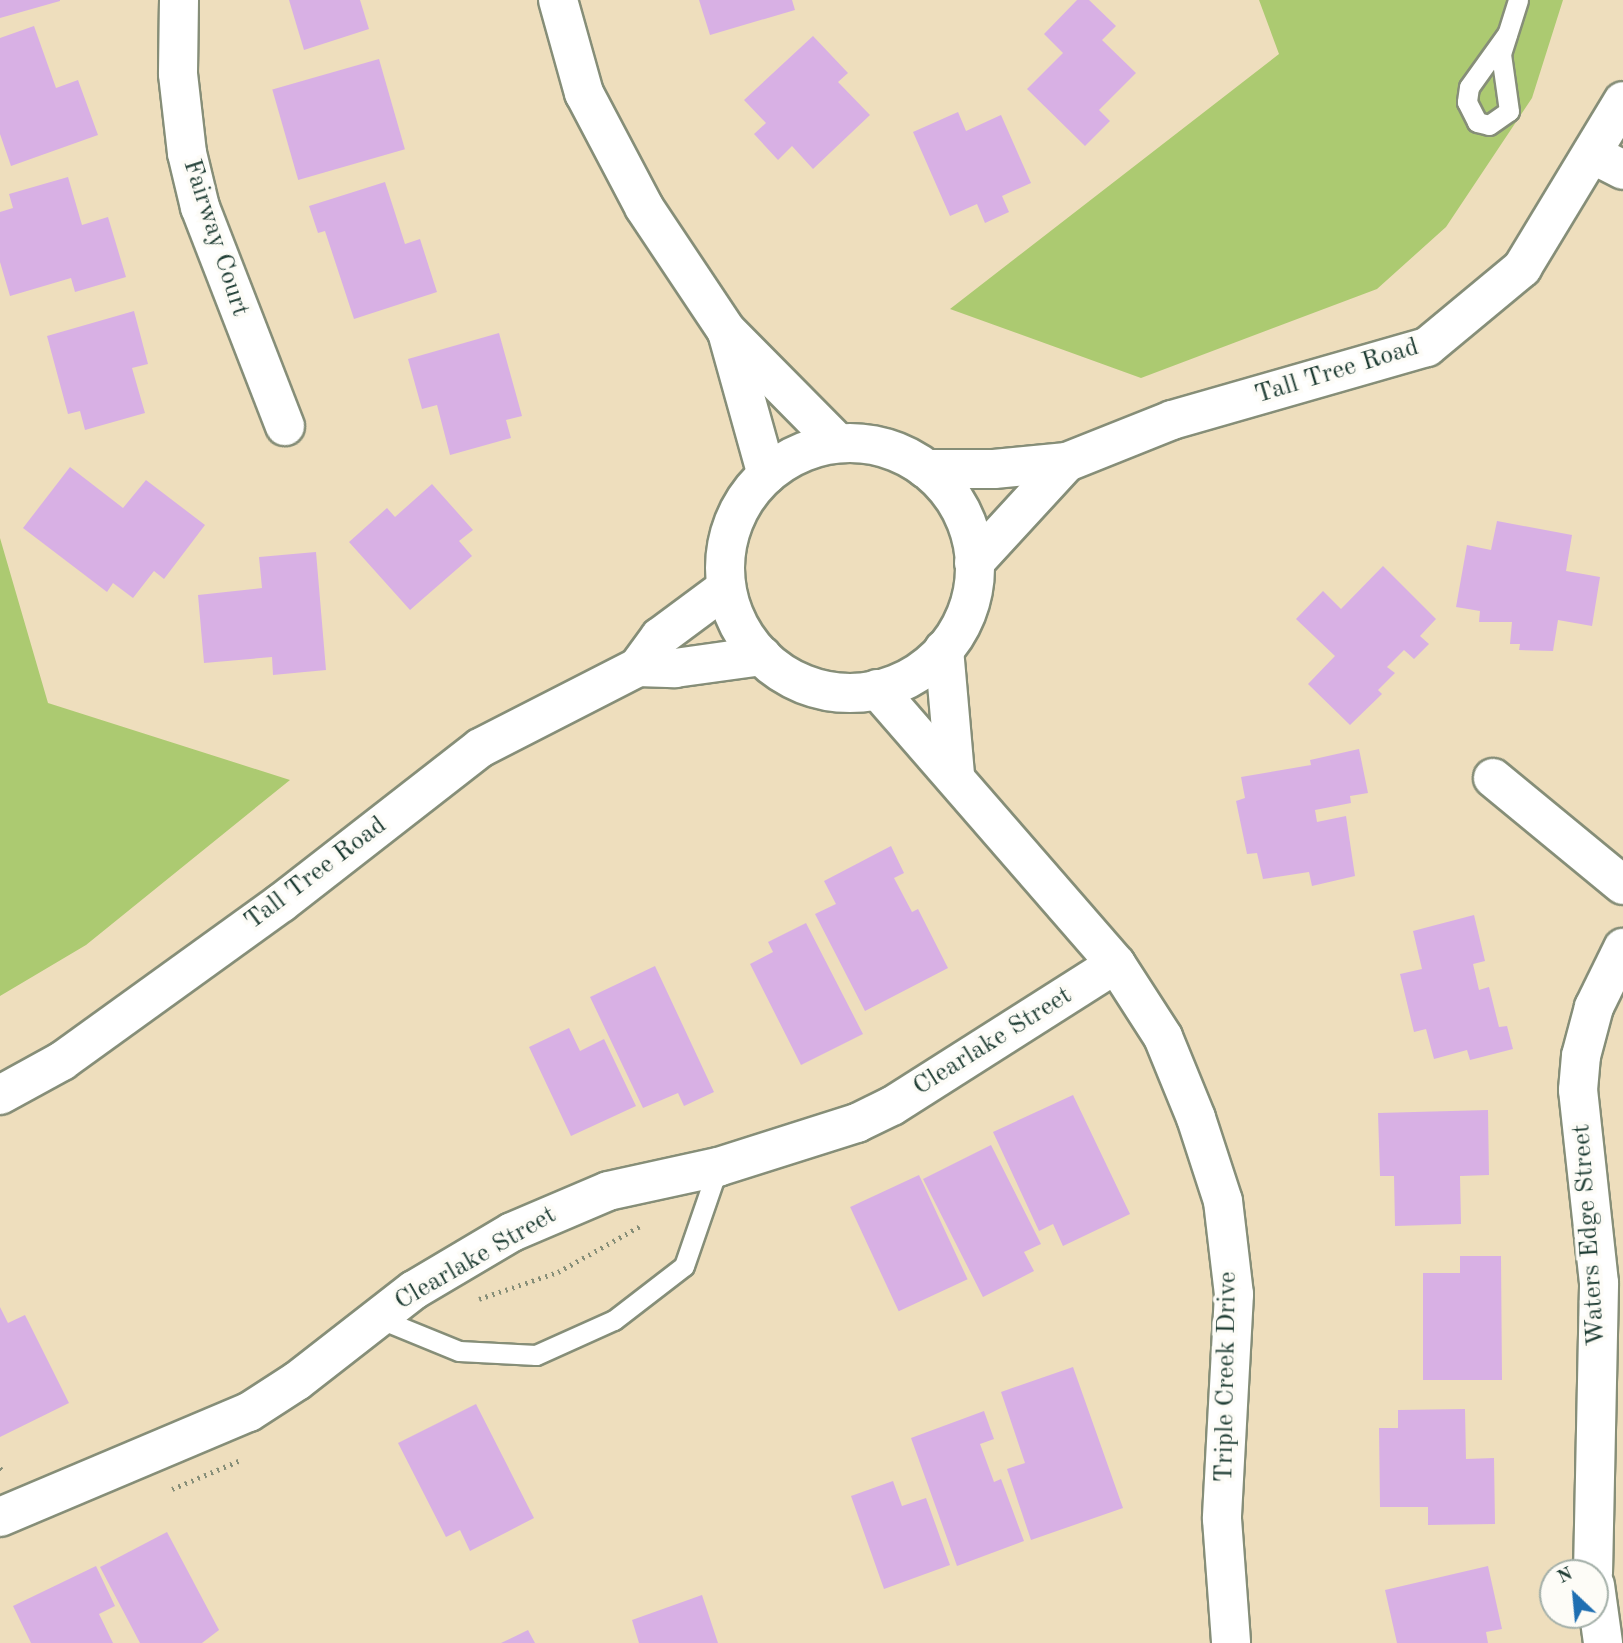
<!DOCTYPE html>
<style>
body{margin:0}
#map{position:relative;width:1623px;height:1643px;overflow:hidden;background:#eedebd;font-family:"Old Standard TT",serif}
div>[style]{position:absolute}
.green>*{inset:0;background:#acca71}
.building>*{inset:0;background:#d8b0e4;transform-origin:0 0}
.path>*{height:4.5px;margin-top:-2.25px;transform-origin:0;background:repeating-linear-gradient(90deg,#868e78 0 2px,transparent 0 7px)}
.roads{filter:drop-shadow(2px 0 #868e78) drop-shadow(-2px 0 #868e78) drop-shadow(0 2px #868e78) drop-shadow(0 -2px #868e78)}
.service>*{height:19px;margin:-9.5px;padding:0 9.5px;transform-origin:9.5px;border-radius:9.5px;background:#fff}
.minor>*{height:38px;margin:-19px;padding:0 19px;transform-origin:19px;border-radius:19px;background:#fff}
.tertiary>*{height:38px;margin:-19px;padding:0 19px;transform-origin:19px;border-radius:19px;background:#fff}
.tertiary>.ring{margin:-19px;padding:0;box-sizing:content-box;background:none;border:38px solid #fff;border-radius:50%}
span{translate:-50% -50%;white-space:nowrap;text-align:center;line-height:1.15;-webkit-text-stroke:7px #fdfcf7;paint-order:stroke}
.street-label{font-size:26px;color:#1f3d34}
.north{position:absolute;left:1539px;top:1559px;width:70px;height:70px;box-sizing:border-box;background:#fdfcf7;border:2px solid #a4b0a9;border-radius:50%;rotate:334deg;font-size:19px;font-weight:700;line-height:28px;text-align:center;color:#1f3d34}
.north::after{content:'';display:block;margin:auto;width:24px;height:32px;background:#1f6fb2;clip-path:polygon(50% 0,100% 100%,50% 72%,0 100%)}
</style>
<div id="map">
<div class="green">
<div style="clip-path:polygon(1259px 0,1563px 0,1532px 98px,1446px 227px,1377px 289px,1141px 378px,950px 309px,1279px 54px)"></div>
<div style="clip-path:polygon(0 538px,48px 703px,290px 780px,86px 945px,0 996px)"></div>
</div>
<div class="building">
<div style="clip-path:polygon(0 0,60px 0,60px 1px,0 18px)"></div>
<div style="clip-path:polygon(289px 0,360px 0,369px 29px,304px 50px)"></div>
<div style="clip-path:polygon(699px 0,792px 0,795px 10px,710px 35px)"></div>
<div style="clip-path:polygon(1077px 0,1089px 0,1116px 26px,1102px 40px,1136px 73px,1099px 110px,1110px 121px,1085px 146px,1027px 89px,1063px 53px,1044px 34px)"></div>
<div style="clip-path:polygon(34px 26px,56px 88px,78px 80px,98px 135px,11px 166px,0 134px,0 38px)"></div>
<div style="clip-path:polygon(813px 36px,848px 73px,838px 82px,870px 115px,813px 169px,792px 146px,778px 160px,754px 134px,766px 123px,744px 100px)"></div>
<div style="left:379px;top:59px;width:94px;height:111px;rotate:74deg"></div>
<div style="clip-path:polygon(958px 112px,966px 131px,1001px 115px,1031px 183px,1002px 196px,1009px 212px,985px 223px,977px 204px,950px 216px,913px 132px)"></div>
<div style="clip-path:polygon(68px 177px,82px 225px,108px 217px,126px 277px,75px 292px,71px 278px,10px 296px,0 262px,0 212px,13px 208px,9px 194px)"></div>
<div style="clip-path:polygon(385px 182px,405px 244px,420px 239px,437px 292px,354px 319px,325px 231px,318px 233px,309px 206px)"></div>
<div style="clip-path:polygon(134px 311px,148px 364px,132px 368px,145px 413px,85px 430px,80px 411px,68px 414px,47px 336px)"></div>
<div style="clip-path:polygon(499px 333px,522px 416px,506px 420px,511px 438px,450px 455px,437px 405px,422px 409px,408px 359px)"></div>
<div style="clip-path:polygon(70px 467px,123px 508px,146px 480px,205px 525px,164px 579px,154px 571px,133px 598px,113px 583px,107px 592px,23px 528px)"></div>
<div style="clip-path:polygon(432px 484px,473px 530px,459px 541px,472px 556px,410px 610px,349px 542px,387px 508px,395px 517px)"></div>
<div style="clip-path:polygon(1497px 521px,1572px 535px,1566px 571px,1600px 577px,1592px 626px,1558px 620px,1553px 651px,1519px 650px,1520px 644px,1510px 644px,1512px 622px,1479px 622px,1480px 611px,1456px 607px,1467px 545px,1491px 550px)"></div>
<div style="clip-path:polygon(316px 552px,326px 670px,273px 675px,272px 657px,204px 663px,198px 595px,262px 588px,259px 557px)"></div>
<div style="clip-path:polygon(1383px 566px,1436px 619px,1420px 636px,1429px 644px,1414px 659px,1404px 650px,1387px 667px,1395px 673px,1378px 690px,1382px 694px,1350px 725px,1308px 684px,1335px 656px,1296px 619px,1323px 591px,1341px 609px)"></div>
<div style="clip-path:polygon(1359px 749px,1368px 793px,1350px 796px,1351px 803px,1315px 810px,1317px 822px,1346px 816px,1355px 876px,1312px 886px,1309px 872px,1263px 879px,1257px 853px,1247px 854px,1236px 801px,1245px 798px,1241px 777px,1311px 765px,1310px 760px)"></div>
<div style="clip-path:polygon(891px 846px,904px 873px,894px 878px,912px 912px,918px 909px,948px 968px,865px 1011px,815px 914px,836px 904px,824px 881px)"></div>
<div style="clip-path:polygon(1474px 915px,1485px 961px,1473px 964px,1479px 990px,1489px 987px,1499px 1027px,1507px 1026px,1513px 1049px,1470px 1060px,1467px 1050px,1434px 1059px,1426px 1029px,1414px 1032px,1400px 974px,1422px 969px,1413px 931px)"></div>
<div style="clip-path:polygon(806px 923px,863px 1034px,801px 1065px,750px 964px,773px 952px,768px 942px)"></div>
<div style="clip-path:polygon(655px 966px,714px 1092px,684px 1106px,678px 1093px,643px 1108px,590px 997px)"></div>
<div style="clip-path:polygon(569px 1028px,580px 1051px,604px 1039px,636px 1106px,571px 1136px,529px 1047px)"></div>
<div style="clip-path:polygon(1073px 1095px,1130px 1214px,1063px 1246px,1053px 1224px,1039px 1231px,993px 1132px)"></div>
<div style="clip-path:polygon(1488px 1110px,1489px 1175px,1460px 1176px,1461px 1224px,1395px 1226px,1394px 1176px,1380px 1176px,1378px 1113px)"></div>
<div style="clip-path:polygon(991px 1145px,1041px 1244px,1024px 1252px,1034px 1271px,983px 1297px,923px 1179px)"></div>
<div style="left:919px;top:1175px;width:115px;height:76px;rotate:65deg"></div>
<div style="clip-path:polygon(1460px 1256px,1501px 1256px,1502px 1380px,1423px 1380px,1423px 1273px,1460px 1273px)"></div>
<div style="clip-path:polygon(0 1307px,8px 1323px,25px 1315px,69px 1403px,0 1437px)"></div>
<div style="clip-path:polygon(1073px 1367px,1123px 1508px,1031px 1540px,1007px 1469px,1025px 1463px,1001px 1392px)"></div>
<div style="clip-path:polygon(476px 1404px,534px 1518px,470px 1551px,460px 1530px,446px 1537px,398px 1443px)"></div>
<div style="clip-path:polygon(1465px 1409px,1466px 1459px,1494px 1458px,1495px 1524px,1428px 1525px,1428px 1507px,1380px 1507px,1379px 1428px,1398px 1428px,1398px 1410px)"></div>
<div style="clip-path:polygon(984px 1411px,994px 1439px,980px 1444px,994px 1482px,1001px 1479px,1024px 1541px,957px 1566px,911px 1438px)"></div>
<div style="clip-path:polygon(893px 1481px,902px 1506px,926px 1498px,950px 1565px,884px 1589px,851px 1496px)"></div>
<div style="clip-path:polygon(167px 1532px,219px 1630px,202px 1643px,140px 1643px,100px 1567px)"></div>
<div style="clip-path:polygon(96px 1566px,115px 1606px,99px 1614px,113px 1643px,31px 1643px,13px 1606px)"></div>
<div style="clip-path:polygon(1488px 1566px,1502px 1629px,1486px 1632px,1488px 1643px,1397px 1643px,1385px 1590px)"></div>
<div style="clip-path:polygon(702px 1595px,718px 1643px,639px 1643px,632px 1620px)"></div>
<div style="clip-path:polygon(528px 1630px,535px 1643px,501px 1643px)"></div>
</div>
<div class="path">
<div style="left:479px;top:1299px;width:83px;rotate:-18.9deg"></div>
<div style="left:558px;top:1272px;width:96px;rotate:-29.2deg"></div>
<div style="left:0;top:1468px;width:3px;rotate:45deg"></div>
<div style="left:172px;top:1489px;width:75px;rotate:-22.8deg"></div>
</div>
<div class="roads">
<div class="service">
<div style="left:1507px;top:34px;width:65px;rotate:125.6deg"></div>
<div style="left:1469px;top:87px;width:15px;rotate:98deg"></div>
<div style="left:1467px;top:102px;width:22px;rotate:63deg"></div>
<div style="left:1477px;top:122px;width:12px;rotate:14deg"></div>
<div style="left:1489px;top:125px;width:24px;rotate:-35deg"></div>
<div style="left:1509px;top:111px;width:58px;rotate:-98deg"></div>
<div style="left:1501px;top:54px;width:57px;rotate:-72.5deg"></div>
<div style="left:378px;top:1318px;width:87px;rotate:22.2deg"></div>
<div style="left:459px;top:1351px;width:77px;rotate:3deg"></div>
<div style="left:536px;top:1355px;width:85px;rotate:-24.2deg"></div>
<div style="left:614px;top:1320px;width:88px;rotate:-37.6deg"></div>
<div style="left:684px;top:1266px;width:105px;rotate:-71deg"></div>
</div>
<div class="minor">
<div style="left:179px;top:0;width:74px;rotate:90.8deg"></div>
<div style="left:178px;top:74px;width:80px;rotate:83.5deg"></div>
<div style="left:187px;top:153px;width:56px;rotate:76.5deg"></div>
<div style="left:200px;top:207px;width:235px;rotate:68.8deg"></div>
<div style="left:1592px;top:154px;width:35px;rotate:27deg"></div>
<div style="left:1493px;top:778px;width:168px;rotate:39.5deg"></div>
<div style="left:0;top:1517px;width:270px;rotate:-22.9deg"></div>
<div style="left:249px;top:1412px;width:57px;rotate:-32.9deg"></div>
<div style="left:297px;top:1381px;width:148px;rotate:-37.9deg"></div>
<div style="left:414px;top:1290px;width:114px;rotate:-30.6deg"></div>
<div style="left:512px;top:1232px;width:104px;rotate:-23.1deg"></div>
<div style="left:608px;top:1191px;width:113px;rotate:-12.3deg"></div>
<div style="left:718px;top:1167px;width:146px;rotate:-17.6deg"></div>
<div style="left:857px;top:1123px;width:39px;rotate:-26deg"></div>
<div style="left:892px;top:1106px;width:265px;rotate:-32.4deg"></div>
<div style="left:1593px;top:1573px;width:290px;rotate:-88.8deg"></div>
<div style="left:1599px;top:1283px;width:194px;rotate:-96.2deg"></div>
<div style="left:1578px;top:1090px;width:34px;rotate:-85deg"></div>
<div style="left:1581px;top:1056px;width:51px;rotate:-75.1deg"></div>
<div style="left:1594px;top:1007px;width:66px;rotate:-63.8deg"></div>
<div style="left:1595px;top:1585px;width:59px;rotate:82.1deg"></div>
</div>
<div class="tertiary">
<div style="left:558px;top:0;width:97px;rotate:74.4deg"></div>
<div style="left:584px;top:93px;width:129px;rotate:62.2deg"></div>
<div style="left:644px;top:207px;width:148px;rotate:56.3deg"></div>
<div style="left:726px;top:330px;width:159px;rotate:45.3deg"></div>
<div style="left:727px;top:332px;width:148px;rotate:74.4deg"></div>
<div class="ring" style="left:725px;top:443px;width:212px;height:212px"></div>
<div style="left:926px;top:469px;width:68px"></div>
<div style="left:994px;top:469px;width:73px;rotate:-5.5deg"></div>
<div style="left:1067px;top:462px;width:113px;rotate:-21.8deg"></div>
<div style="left:1172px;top:420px;width:265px;rotate:-16deg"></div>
<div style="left:1427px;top:347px;width:124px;rotate:-39.7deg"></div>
<div style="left:1522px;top:268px;width:195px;rotate:-58.8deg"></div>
<div style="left:974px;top:563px;width:137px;rotate:-47.4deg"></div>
<div style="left:944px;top:649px;width:127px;rotate:85deg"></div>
<div style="left:638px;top:667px;width:37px;rotate:2deg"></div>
<div style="left:675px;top:668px;width:88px;rotate:-7.9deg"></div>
<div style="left:877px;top:689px;width:364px;rotate:49deg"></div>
<div style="left:1116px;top:964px;width:87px;rotate:57.2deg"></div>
<div style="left:1163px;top:1037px;width:87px;rotate:67.8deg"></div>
<div style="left:1196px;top:1118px;width:87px;rotate:72deg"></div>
<div style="left:1223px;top:1201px;width:94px;rotate:83.3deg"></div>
<div style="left:1234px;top:1294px;width:225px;rotate:93.1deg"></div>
<div style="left:1222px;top:1519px;width:124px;rotate:85.8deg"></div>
<div style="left:0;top:1095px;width:71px;rotate:-28.7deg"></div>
<div style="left:62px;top:1061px;width:270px;rotate:-35.8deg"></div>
<div style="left:281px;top:903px;width:252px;rotate:-37.9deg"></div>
<div style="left:480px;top:748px;width:178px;rotate:-27.1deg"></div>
<div style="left:638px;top:667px;width:37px;rotate:-54deg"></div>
<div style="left:660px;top:637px;width:82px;rotate:-36.6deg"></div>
</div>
</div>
<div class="street-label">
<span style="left:215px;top:238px;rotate:72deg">Fairway Court</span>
<span style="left:1337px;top:372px;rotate:-17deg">Tall Tree Road</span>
<span style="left:316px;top:874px;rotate:-37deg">Tall Tree Road</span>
<span style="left:993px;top:1042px;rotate:-32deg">Clearlake Street</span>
<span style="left:1590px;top:1235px;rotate:-94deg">Waters Edge Street</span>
<span style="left:476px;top:1259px;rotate:-30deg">Clearlake Street</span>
<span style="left:1227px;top:1377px;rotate:-89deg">Triple Creek Drive</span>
</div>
<div class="north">N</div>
</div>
